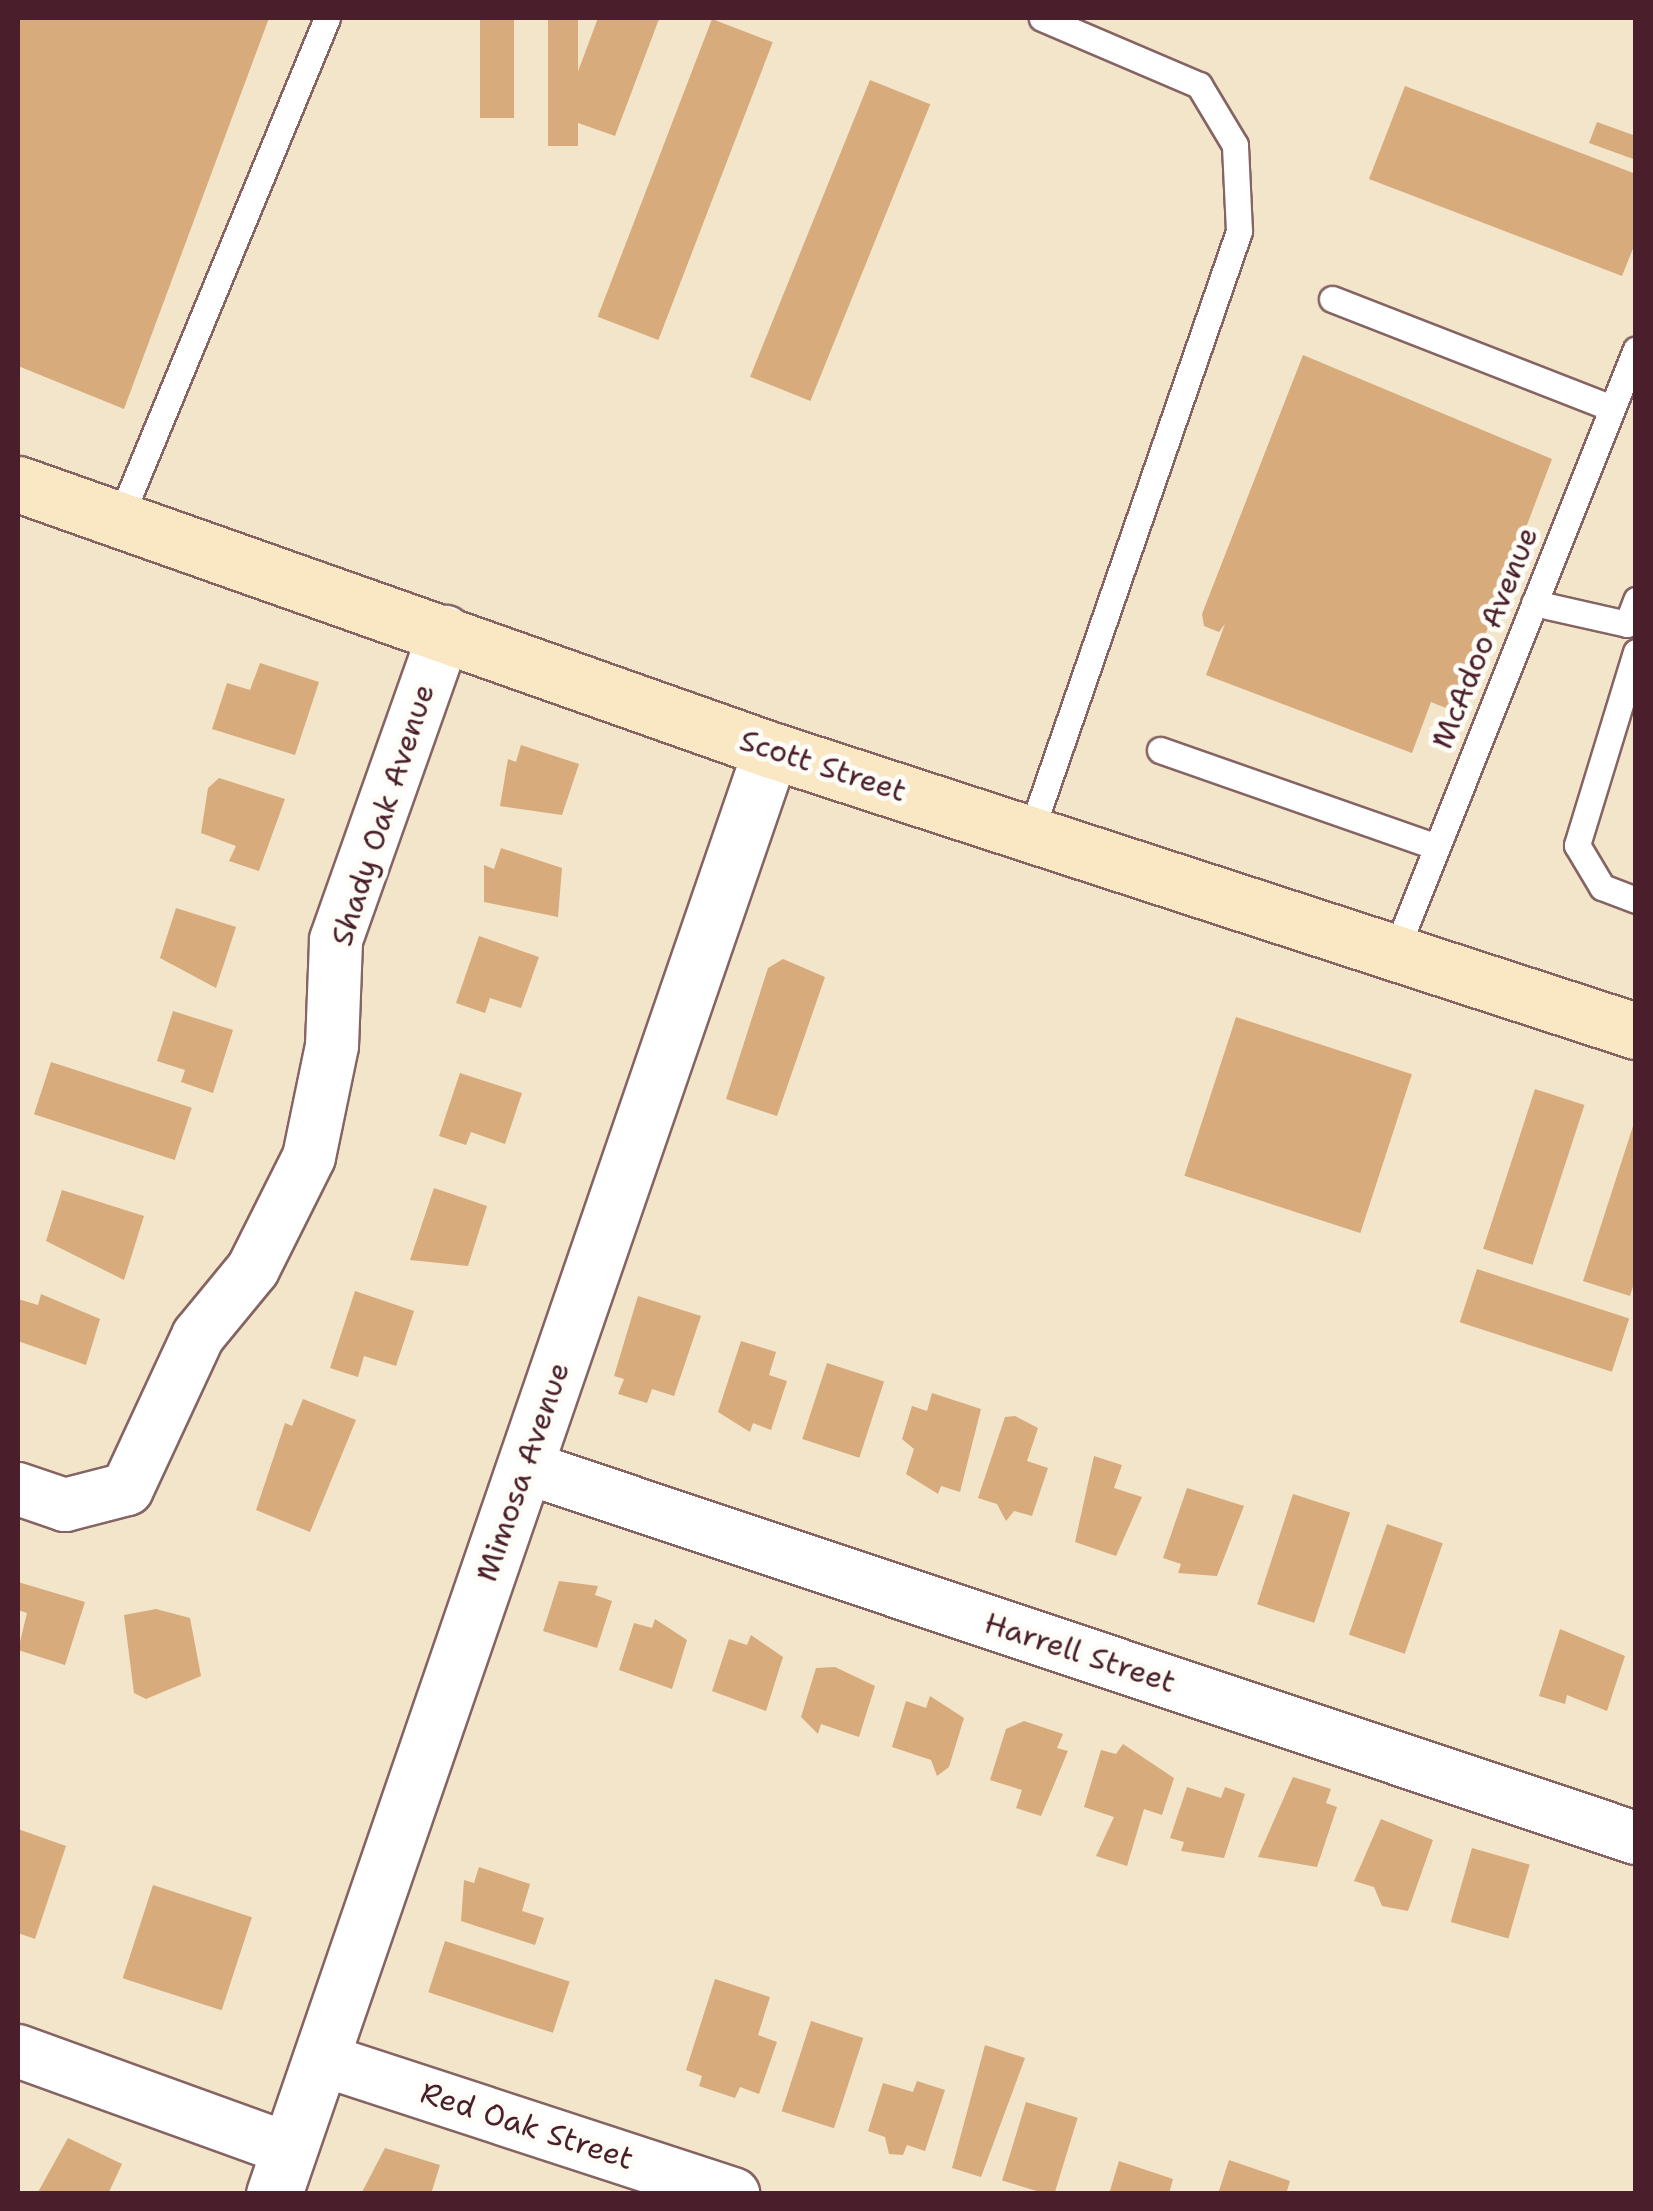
<!DOCTYPE html>
<style>
body{margin:0}
#map{position:relative;width:1653px;height:2211px;overflow:hidden;background:#f2e5ca;font-family:"Shantell Sans",sans-serif}
div>[style]{position:absolute}
.building>*{inset:0;background:#d8ab7c;transform-origin:0 0}
.roads{filter:drop-shadow(2px 0 #856463) drop-shadow(-2px 0 #856463) drop-shadow(0 2px #856463) drop-shadow(0 -2px #856463)}
.service>*{height:25px;margin:-12.5px;padding:0 12.5px;transform-origin:12.5px;border-radius:12.5px;background:#fff}
.minor>*{height:52px;margin:-26px;padding:0 26px;transform-origin:26px;border-radius:26px;background:#fff}
.tertiary>*{height:55px;margin:-27.5px;padding:0 27.5px;transform-origin:27.5px;border-radius:27.5px;background:#fff}
.secondary>*{height:55px;margin:-27.5px;padding:0 27.5px;transform-origin:27.5px;border-radius:27.5px;background:#fae7c3}
span{translate:-50% -50%;white-space:nowrap;text-align:center;line-height:1.15;-webkit-text-stroke:10px #fdfcf7;paint-order:stroke}
.street-label{font-size:30px;color:#4a1f2b}
.frame{position:absolute;inset:0;border:20px solid #4a1f2b;pointer-events:none}
</style>
<div id="map">
<div class="building">
<div style="clip-path:polygon(18px 18px,269px 18px,124px 409px,18px 366px)"></div>
<div style="left:480px;top:18px;width:34px;height:100px"></div>
<div style="left:548px;top:18px;width:30px;height:128px"></div>
<div style="clip-path:polygon(598px 18px,659px 19px,615px 136px,561px 117px)"></div>
<div style="left:712px;top:19px;width:65px;height:319px;rotate:21deg"></div>
<div style="left:870px;top:80px;width:65px;height:320px;rotate:22deg"></div>
<div style="clip-path:polygon(1405px 86px,1636px 174px,1636px 241px,1622px 276px,1369px 179px)"></div>
<div style="clip-path:polygon(1597px 122px,1636px 136px,1636px 160px,1589px 143px)"></div>
<div style="clip-path:polygon(1303px 355px,1552px 459px,1456px 712px,1431px 702px,1412px 753px,1206px 675px,1225px 624px,1219px 632px,1204px 626px,1202px 614px)"></div>
<div style="clip-path:polygon(260px 663px,319px 682px,295px 755px,212px 729px,227px 683px,250px 690px)"></div>
<div style="clip-path:polygon(521px 745px,579px 764px,562px 815px,500px 806px,508px 759px,516px 762px)"></div>
<div style="clip-path:polygon(219px 778px,285px 799px,259px 871px,229px 861px,236px 846px,201px 833px,208px 788px)"></div>
<div style="clip-path:polygon(501px 848px,562px 868px,558px 917px,484px 902px,484px 865px,494px 869px)"></div>
<div style="clip-path:polygon(176px 908px,236px 927px,216px 988px,160px 958px)"></div>
<div style="clip-path:polygon(479px 936px,539px 957px,521px 1008px,490px 998px,485px 1013px,456px 1003px)"></div>
<div style="clip-path:polygon(783px 959px,825px 977px,777px 1116px,726px 1099px,768px 968px)"></div>
<div style="clip-path:polygon(173px 1011px,233px 1030px,213px 1093px,181px 1082px,185px 1070px,157px 1061px)"></div>
<div style="left:1236px;top:1017px;width:185px;height:167px;rotate:18deg"></div>
<div style="left:51px;top:1062px;width:148px;height:55px;rotate:18deg"></div>
<div style="clip-path:polygon(460px 1073px,522px 1093px,505px 1144px,471px 1132px,466px 1145px,439px 1136px)"></div>
<div style="left:1535px;top:1089px;width:52px;height:168px;rotate:18deg"></div>
<div style="clip-path:polygon(1635px 1120px,1636px 1277px,1630px 1296px,1583px 1281px)"></div>
<div style="clip-path:polygon(434px 1188px,487px 1206px,468px 1266px,410px 1260px)"></div>
<div style="clip-path:polygon(62px 1190px,144px 1216px,124px 1280px,46px 1241px)"></div>
<div style="left:1477px;top:1269px;width:160px;height:56px;rotate:18deg"></div>
<div style="clip-path:polygon(355px 1291px,414px 1311px,396px 1366px,364px 1356px,358px 1377px,330px 1368px)"></div>
<div style="clip-path:polygon(41px 1294px,100px 1319px,86px 1365px,18px 1341px,18px 1299px,38px 1305px)"></div>
<div style="clip-path:polygon(638px 1296px,701px 1316px,674px 1396px,652px 1389px,647px 1403px,618px 1394px,624px 1379px,614px 1376px)"></div>
<div style="clip-path:polygon(741px 1341px,776px 1352px,769px 1375px,787px 1381px,771px 1430px,753px 1423px,750px 1432px,718px 1412px)"></div>
<div style="left:827px;top:1363px;width:60px;height:80px;rotate:18deg"></div>
<div style="clip-path:polygon(932px 1393px,981px 1409px,960px 1492px,941px 1486px,938px 1494px,906px 1474px,914px 1449px,902px 1439px,912px 1406px,927px 1411px)"></div>
<div style="clip-path:polygon(303px 1399px,356px 1420px,310px 1532px,256px 1510px,285px 1423px,292px 1426px)"></div>
<div style="clip-path:polygon(1015px 1416px,1038px 1428px,1027px 1461px,1048px 1468px,1032px 1516px,1014px 1511px,1006px 1521px,997px 1504px,978px 1498px,1005px 1417px)"></div>
<div style="clip-path:polygon(1094px 1456px,1122px 1465px,1114px 1488px,1142px 1497px,1116px 1556px,1075px 1542px)"></div>
<div style="clip-path:polygon(1187px 1488px,1244px 1506px,1217px 1576px,1178px 1573px,1181px 1564px,1163px 1558px)"></div>
<div style="left:1293px;top:1494px;width:60px;height:116px;rotate:18deg"></div>
<div style="left:1387px;top:1524px;width:59px;height:117px;rotate:19deg"></div>
<div style="clip-path:polygon(559px 1581px,598px 1586px,595px 1595px,612px 1601px,597px 1648px,543px 1631px)"></div>
<div style="clip-path:polygon(18px 1582px,85px 1602px,65px 1665px,18px 1650px,27px 1613px,18px 1610px)"></div>
<div style="clip-path:polygon(156px 1609px,190px 1618px,201px 1676px,146px 1699px,134px 1693px,124px 1615px)"></div>
<div style="clip-path:polygon(655px 1619px,687px 1640px,672px 1689px,619px 1670px,634px 1623px,652px 1628px)"></div>
<div style="clip-path:polygon(1560px 1629px,1625px 1656px,1607px 1711px,1567px 1695px,1565px 1704px,1539px 1696px)"></div>
<div style="clip-path:polygon(751px 1635px,783px 1657px,766px 1711px,712px 1691px,729px 1639px,747px 1645px)"></div>
<div style="clip-path:polygon(835px 1667px,875px 1686px,859px 1737px,821px 1724px,818px 1734px,801px 1717px,816px 1668px)"></div>
<div style="clip-path:polygon(930px 1696px,964px 1718px,949px 1767px,937px 1776px,931px 1760px,892px 1747px,906px 1701px,926px 1708px)"></div>
<div style="clip-path:polygon(1024px 1721px,1063px 1734px,1057px 1748px,1068px 1751px,1041px 1816px,1016px 1808px,1022px 1790px,990px 1780px,1006px 1729px)"></div>
<div style="clip-path:polygon(1123px 1744px,1174px 1778px,1162px 1815px,1144px 1809px,1127px 1866px,1096px 1856px,1114px 1817px,1084px 1807px,1101px 1750px,1116px 1754px)"></div>
<div style="clip-path:polygon(1293px 1777px,1331px 1789px,1326px 1803px,1337px 1807px,1317px 1867px,1258px 1857px)"></div>
<div style="clip-path:polygon(1187px 1787px,1221px 1798px,1225px 1787px,1245px 1794px,1224px 1858px,1181px 1851px,1184px 1842px,1170px 1838px)"></div>
<div style="clip-path:polygon(1381px 1819px,1433px 1840px,1408px 1911px,1382px 1906px,1374px 1887px,1354px 1881px)"></div>
<div style="clip-path:polygon(18px 1829px,66px 1846px,35px 1939px,18px 1933px)"></div>
<div style="left:1472px;top:1848px;width:60px;height:77px;rotate:16deg"></div>
<div style="clip-path:polygon(479px 1867px,530px 1884px,522px 1911px,544px 1918px,535px 1945px,461px 1921px,464px 1880px,474px 1883px)"></div>
<div style="left:153px;top:1885px;width:104px;height:98px;rotate:18deg"></div>
<div style="left:445px;top:1941px;width:131px;height:54px;rotate:18deg"></div>
<div style="clip-path:polygon(715px 1979px,770px 1997px,758px 2035px,777px 2042px,759px 2094px,740px 2087px,735px 2098px,699px 2086px,702px 2076px,686px 2070px)"></div>
<div style="left:811px;top:2021px;width:55px;height:95px;rotate:18deg"></div>
<div style="clip-path:polygon(985px 2045px,1025px 2058px,981px 2177px,952px 2168px)"></div>
<div style="clip-path:polygon(917px 2081px,945px 2090px,925px 2151px,907px 2145px,903px 2155px,889px 2154px,885px 2137px,868px 2131px,883px 2083px,913px 2092px)"></div>
<div style="left:1026px;top:2102px;width:54px;height:82px;rotate:17deg"></div>
<div style="clip-path:polygon(68px 2138px,122px 2164px,108px 2194px,37px 2194px)"></div>
<div style="clip-path:polygon(385px 2148px,440px 2165px,431px 2194px,361px 2194px)"></div>
<div style="clip-path:polygon(1229px 2160px,1290px 2181px,1286px 2194px,1218px 2194px)"></div>
<div style="clip-path:polygon(1119px 2161px,1173px 2179px,1169px 2194px,1109px 2194px)"></div>
</div>
<div class="roads">
<div class="service">
<div style="left:1332px;top:299px;width:300px;rotate:21.3deg"></div>
<div style="left:119px;top:520px;width:543px;rotate:-67.49deg"></div>
<div style="left:1534px;top:603px;width:95px;rotate:12.7deg"></div>
<div style="left:1627px;top:624px;width:26px;rotate:-69deg"></div>
<div style="left:1636px;top:652px;width:202px;rotate:107deg"></div>
<div style="left:1577px;top:845px;width:49px;rotate:59.2deg"></div>
<div style="left:1602px;top:887px;width:36px;rotate:21deg"></div>
<div style="left:1160px;top:750px;width:293px;rotate:19.3deg"></div>
<div style="left:1030px;top:834px;width:638px;rotate:-70.88deg"></div>
<div style="left:1239px;top:231px;width:86px;rotate:-92.7deg"></div>
<div style="left:1235px;top:145px;width:70px;rotate:-121deg"></div>
<div style="left:1199px;top:85px;width:171px;rotate:-156.9deg"></div>
<div style="left:1395px;top:952px;width:649px;rotate:-68.21deg"></div>
</div>
<div class="minor">
<div style="left:525px;top:1467px;width:1171px;rotate:18.47deg"></div>
<div style="left:18px;top:1489px;width:50px;rotate:18.8deg"></div>
<div style="left:65px;top:1505px;width:64px;rotate:-14.5deg"></div>
<div style="left:127px;top:1489px;width:169px;rotate:-65.1deg"></div>
<div style="left:198px;top:1336px;width:87px;rotate:-50.6deg"></div>
<div style="left:253px;top:1269px;width:125px;rotate:-63.4deg"></div>
<div style="left:309px;top:1157px;width:113px;rotate:-78.3deg"></div>
<div style="left:332px;top:1046px;width:106px;rotate:-87.8deg"></div>
<div style="left:336px;top:940px;width:327px;rotate:-70.5deg"></div>
<div style="left:18px;top:2051px;width:288px;rotate:19.9deg"></div>
<div style="left:320px;top:2059px;width:435px;rotate:18.1deg"></div>
</div>
<div class="tertiary">
<div style="left:274px;top:2194px;width:1527px;rotate:-71.01deg"></div>
</div>
<div class="secondary">
<div style="left:18px;top:484px;width:799px;rotate:19.46deg"></div>
<div style="left:771px;top:750px;width:909px;rotate:18deg"></div>
</div>
</div>
<div class="street-label">
<span style="left:1485px;top:638px;rotate:-68deg">McAdoo Avenue</span>
<span style="left:823px;top:766px;rotate:18deg">Scott Street</span>
<span style="left:383px;top:815px;rotate:-72deg">Shady Oak Avenue</span>
<span style="left:523px;top:1472px;rotate:-71deg">Mimosa Avenue</span>
<span style="left:1080px;top:1653px;rotate:18deg">Harrell Street</span>
<span style="left:527px;top:2126px;rotate:18deg">Red Oak Street</span>
</div>
<div class="frame"></div>
</div>
